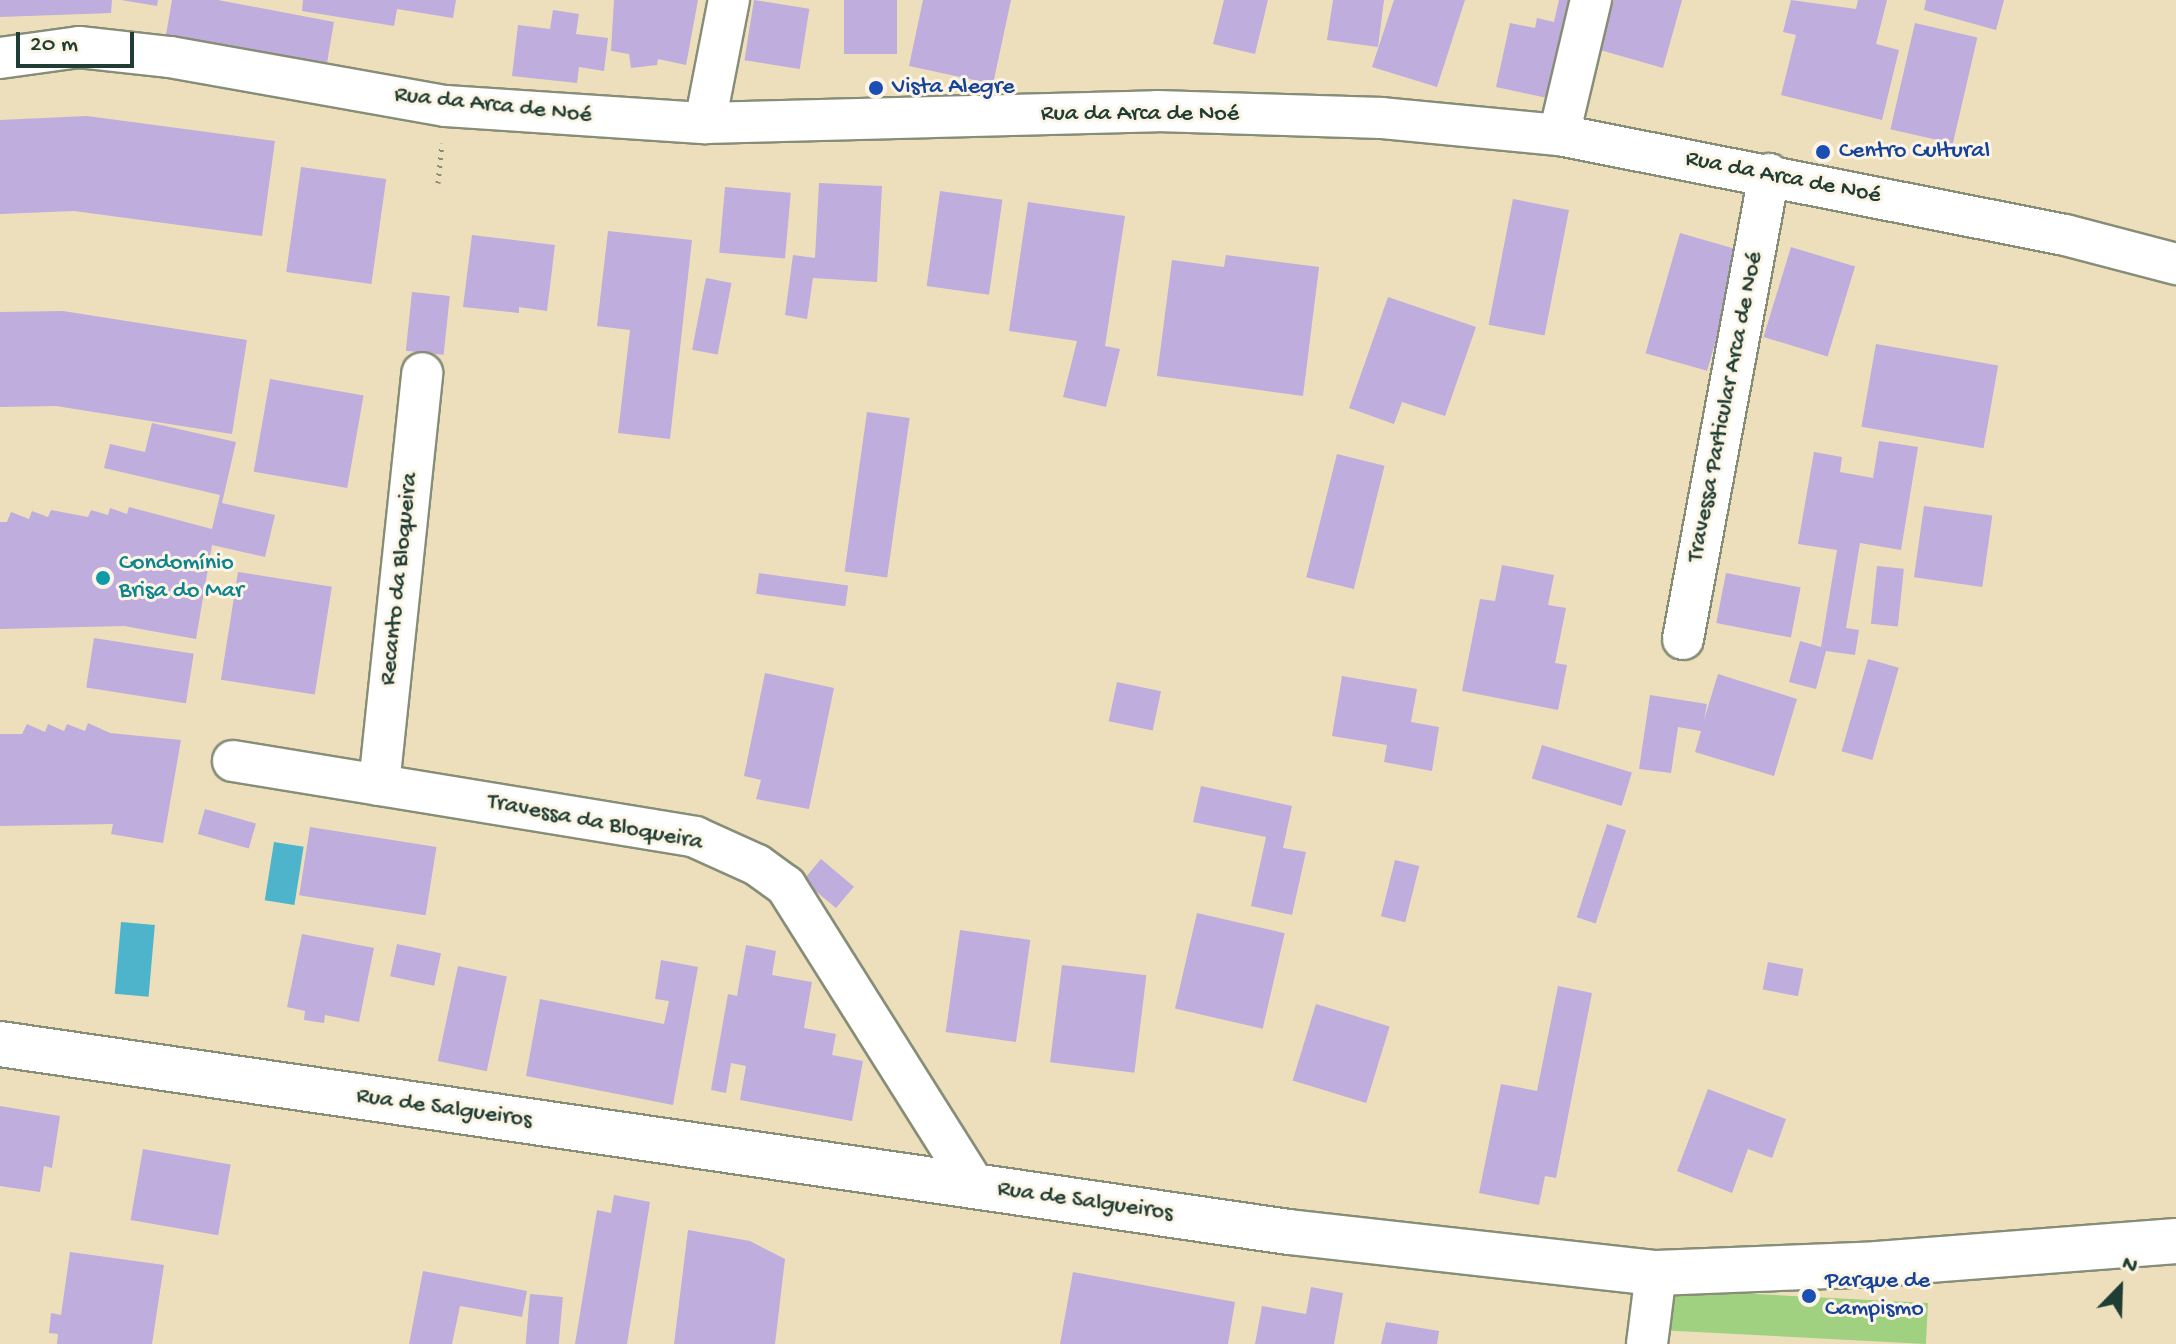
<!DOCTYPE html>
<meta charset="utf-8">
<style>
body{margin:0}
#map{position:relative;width:2176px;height:1344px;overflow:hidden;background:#eddfbc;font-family:"Gochi Hand",sans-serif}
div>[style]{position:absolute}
.green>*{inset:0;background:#9fd181;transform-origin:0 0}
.water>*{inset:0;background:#4db4cc;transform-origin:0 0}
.building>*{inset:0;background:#beaddd;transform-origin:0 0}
.path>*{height:5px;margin-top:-2.5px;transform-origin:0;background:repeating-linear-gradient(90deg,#868e78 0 2px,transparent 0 8px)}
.roads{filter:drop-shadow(2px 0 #868e78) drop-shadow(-2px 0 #868e78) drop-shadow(0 2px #868e78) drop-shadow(0 -2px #868e78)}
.minor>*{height:40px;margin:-20px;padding:0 20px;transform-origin:20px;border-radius:20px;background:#fff}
.tertiary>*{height:44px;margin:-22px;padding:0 22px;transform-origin:22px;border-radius:22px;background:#fff}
.dots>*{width:22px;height:22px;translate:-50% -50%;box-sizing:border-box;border:4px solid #fcf5e5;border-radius:50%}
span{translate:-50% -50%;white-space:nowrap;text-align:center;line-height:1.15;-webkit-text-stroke:6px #fcf5e5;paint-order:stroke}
.transit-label{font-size:24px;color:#164399}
.left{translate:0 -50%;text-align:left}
.street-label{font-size:24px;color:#1f3d34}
.culture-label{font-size:24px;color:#0d838f}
.north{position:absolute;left:2080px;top:1248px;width:80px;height:80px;-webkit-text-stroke:6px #fcf5e5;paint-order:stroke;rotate:23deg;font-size:22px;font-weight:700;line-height:32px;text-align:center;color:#1f3d34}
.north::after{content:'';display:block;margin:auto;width:28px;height:36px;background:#1f3d34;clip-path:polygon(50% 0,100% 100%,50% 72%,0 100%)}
.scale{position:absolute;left:16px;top:32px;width:118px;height:36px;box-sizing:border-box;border:4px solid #1f3d34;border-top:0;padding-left:10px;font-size:24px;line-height:28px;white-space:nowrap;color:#1f3d34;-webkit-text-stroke:6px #fcf5e5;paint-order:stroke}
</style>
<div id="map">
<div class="green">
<div style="left:1928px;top:1303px;width:41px;height:259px;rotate:93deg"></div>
</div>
<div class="water">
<div style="left:274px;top:842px;width:30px;height:59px;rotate:9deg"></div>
<div style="left:121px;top:922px;width:34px;height:72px;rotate:5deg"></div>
</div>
<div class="building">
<div style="clip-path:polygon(0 0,112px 0,111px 13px,0 17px)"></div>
<div style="clip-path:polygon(121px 0,158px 0,157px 6px)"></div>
<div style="clip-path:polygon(172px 0,218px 0,334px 22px,327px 63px,166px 35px)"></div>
<div style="clip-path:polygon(303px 0,456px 0,453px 18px,397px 9px,394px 26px,302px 11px)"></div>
<div style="clip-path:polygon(614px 0,698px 0,686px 65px,658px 59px,657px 65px,631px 68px,629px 54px,611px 51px)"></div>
<div style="left:754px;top:0;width:56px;height:61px;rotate:9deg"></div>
<div style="left:844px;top:0;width:53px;height:54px"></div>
<div style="clip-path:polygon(923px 0,1011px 0,993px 84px,909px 66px)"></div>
<div style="clip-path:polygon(1224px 0,1268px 0,1255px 54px,1213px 44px)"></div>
<div style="clip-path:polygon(1333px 0,1384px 0,1378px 47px,1327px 40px)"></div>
<div style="clip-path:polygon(1394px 0,1465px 0,1437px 87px,1372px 67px)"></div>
<div style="clip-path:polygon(1559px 0,1573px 0,1552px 99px,1496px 87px,1510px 23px,1535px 28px,1537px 18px,1554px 22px)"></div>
<div style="clip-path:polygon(1614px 0,1682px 0,1663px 68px,1600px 50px)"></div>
<div style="clip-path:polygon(1791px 0,1856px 9px,1858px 0,1887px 0,1876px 44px,1899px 50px,1882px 120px,1781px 95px,1796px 35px,1783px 32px)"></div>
<div style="clip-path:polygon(1926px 0,2004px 0,1996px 30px,1924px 10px)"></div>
<div style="clip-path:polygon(553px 10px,579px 14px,576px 34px,608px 38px,604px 71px,579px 67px,577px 83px,512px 76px,518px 25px,550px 29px)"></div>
<div style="left:1915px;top:23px;width:64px;height:109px;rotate:13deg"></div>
<div style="clip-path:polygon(87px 116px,275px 141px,262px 236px,74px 211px,0 214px,0 120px)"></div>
<div style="left:301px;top:167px;width:86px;height:106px;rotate:8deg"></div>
<div style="clip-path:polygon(819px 183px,882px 186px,877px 282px,813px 278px,807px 319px,785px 315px,793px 255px,815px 258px)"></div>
<div style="left:725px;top:187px;width:66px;height:66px;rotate:5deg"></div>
<div style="left:940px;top:191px;width:63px;height:96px;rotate:8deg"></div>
<div style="left:1513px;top:199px;width:57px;height:128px;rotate:11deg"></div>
<div style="clip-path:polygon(1028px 202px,1125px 216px,1105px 346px,1120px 349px,1106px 407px,1063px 397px,1077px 341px,1009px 331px)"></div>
<div style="clip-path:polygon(608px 231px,692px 240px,670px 439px,618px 433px,630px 330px,597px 326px)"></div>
<div style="left:1680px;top:233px;width:64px;height:125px;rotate:16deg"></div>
<div style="clip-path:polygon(472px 235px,555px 245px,547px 311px,519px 307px,519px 313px,463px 307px)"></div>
<div style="left:1791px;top:247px;width:67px;height:94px;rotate:17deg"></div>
<div style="clip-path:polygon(1226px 255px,1319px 267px,1303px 396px,1157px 376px,1172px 260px,1224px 267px)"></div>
<div style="left:706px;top:278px;width:26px;height:73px;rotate:11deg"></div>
<div style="left:412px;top:292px;width:38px;height:59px;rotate:6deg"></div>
<div style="clip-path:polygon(1388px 297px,1476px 327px,1445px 416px,1402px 402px,1394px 424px,1349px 408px)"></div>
<div style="clip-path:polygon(63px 311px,247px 340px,232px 434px,56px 406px,0 407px,0 312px)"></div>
<div style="left:1876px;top:344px;width:124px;height:84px;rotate:10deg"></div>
<div style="left:270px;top:379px;width:95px;height:94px;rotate:10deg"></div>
<div style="left:867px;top:412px;width:43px;height:161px;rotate:8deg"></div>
<div style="clip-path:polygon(152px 423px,236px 442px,222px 503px,275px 515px,265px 557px,212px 545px,196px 639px,124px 626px,0 629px,0 522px,7px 522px,11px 512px,29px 519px,32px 511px,48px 517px,51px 510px,88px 517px,91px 510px,108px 515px,110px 508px,127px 514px,129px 507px,212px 529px,220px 495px,104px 468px,110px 444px,145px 452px)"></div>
<div style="clip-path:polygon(1879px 441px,1918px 447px,1901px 550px,1860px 543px,1846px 628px,1859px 630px,1855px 655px,1826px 651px,1816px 689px,1789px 682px,1800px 641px,1821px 647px,1837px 550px,1798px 544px,1814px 452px,1842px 457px,1840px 472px,1873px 478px)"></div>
<div style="left:1337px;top:454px;width:49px;height:127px;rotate:14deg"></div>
<div style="left:1924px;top:506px;width:69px;height:72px;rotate:8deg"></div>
<div style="clip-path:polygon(1502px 565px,1554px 575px,1548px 605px,1566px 608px,1555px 663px,1567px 665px,1558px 710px,1462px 691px,1480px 599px,1495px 601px)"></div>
<div style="left:1877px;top:566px;width:27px;height:58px;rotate:6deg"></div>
<div style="left:238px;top:572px;width:95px;height:109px;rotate:9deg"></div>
<div style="left:759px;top:573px;width:90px;height:21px;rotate:8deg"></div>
<div style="left:1726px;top:573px;width:76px;height:51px;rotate:11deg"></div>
<div style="left:94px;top:638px;width:101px;height:50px;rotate:9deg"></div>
<div style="left:1868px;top:659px;width:32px;height:96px;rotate:16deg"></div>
<div style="clip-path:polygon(765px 673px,834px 688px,809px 809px,756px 799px,761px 780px,744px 776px)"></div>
<div style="clip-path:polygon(1718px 674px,1797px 699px,1774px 776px,1695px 752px,1701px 731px,1678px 727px,1671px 773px,1639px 769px,1650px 695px,1707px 704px,1704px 720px)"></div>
<div style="clip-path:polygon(1342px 676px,1417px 689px,1411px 722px,1439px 727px,1432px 771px,1384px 762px,1387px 745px,1332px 736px)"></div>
<div style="left:1117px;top:682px;width:45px;height:40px;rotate:12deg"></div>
<div style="clip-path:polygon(88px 723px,110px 733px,181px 740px,163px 843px,111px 834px,113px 824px,0 826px,0 734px,22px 734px,27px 724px,45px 732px,48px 724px,64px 731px,67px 724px,85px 731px)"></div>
<div style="left:1542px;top:745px;width:94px;height:35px;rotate:17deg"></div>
<div style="clip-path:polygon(1201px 786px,1292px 806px,1283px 848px,1306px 852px,1292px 915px,1251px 906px,1266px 837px,1193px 822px)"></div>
<div style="left:205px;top:809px;width:53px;height:26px;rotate:16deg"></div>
<div style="left:1607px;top:824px;width:20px;height:98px;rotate:18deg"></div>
<div style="left:310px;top:827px;width:128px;height:69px;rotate:9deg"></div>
<div style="left:821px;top:859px;width:43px;height:28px;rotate:40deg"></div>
<div style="left:1395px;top:860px;width:25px;height:58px;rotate:14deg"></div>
<div style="left:1197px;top:913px;width:90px;height:98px;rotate:13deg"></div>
<div style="left:960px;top:930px;width:71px;height:103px;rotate:8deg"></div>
<div style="clip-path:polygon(302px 934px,374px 948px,359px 1022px,325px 1015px,324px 1023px,304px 1020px,305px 1011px,287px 1007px)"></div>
<div style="left:397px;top:944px;width:45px;height:33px;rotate:12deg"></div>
<div style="clip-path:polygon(746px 945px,776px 951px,772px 975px,812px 982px,804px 1028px,836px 1034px,832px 1055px,863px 1061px,852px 1121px,740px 1100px,746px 1066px,731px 1063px,726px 1093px,711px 1090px,728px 994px,737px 996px)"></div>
<div style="clip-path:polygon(661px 960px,698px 967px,673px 1105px,526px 1076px,540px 999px,664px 1024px,669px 1001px,655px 999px)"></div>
<div style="left:1768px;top:962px;width:36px;height:28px;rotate:11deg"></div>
<div style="left:1062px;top:965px;width:85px;height:98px;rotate:7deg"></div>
<div style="left:458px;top:966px;width:50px;height:97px;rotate:12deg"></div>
<div style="clip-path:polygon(1558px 986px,1592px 993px,1556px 1178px,1545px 1176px,1539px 1205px,1479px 1193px,1501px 1084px,1537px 1091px)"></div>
<div style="left:1316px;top:1004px;width:77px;height:80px;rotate:17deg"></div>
<div style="clip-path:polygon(1708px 1089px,1786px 1119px,1772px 1158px,1748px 1149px,1732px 1193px,1677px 1171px)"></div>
<div style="clip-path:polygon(0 1106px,60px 1116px,52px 1168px,44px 1166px,40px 1192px,0 1186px)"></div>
<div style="left:143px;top:1149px;width:89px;height:72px;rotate:10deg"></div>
<div style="clip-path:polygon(614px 1195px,650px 1202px,627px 1344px,575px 1344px,597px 1210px,611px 1213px)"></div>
<div style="clip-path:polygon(688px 1230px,750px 1241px,785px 1259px,775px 1344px,674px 1344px)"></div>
<div style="clip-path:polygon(70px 1252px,164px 1265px,152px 1344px,57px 1344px,58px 1334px,49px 1333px,51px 1313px,61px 1315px)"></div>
<div style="clip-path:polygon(423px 1271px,527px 1291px,522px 1317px,460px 1306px,452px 1344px,409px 1344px)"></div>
<div style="clip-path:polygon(1073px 1272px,1235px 1302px,1228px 1344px,1060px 1344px)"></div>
<div style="clip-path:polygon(1311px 1287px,1343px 1293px,1334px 1344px,1255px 1344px,1262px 1306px,1306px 1314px)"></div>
<div style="left:530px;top:1294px;width:33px;height:50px;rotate:5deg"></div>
<div style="clip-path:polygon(1386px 1322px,1439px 1331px,1437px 1344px,1381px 1344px)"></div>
</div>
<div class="path">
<div style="left:438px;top:183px;width:40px;rotate:-84.3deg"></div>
</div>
<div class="roads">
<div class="minor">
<div style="left:0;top:58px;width:80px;rotate:-7.9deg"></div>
<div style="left:79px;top:47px;width:92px;rotate:6.3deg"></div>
<div style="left:170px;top:57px;width:280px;rotate:10.1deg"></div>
<div style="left:446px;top:106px;width:260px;rotate:3.8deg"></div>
<div style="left:705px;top:123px;width:452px;rotate:-1.5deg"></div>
<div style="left:1157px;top:111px;width:225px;rotate:1.8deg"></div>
<div style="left:1382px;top:118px;width:178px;rotate:5.5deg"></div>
<div style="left:1559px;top:135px;width:516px;rotate:11.18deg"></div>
<div style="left:2065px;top:235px;width:115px;rotate:14.6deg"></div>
<div style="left:705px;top:123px;width:125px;rotate:-79deg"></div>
<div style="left:1559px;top:135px;width:139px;rotate:-76.7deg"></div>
<div style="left:1683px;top:639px;width:473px;rotate:-79.5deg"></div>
<div style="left:233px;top:761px;width:468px;rotate:9.3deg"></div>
<div style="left:695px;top:837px;width:68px;rotate:24.3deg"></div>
<div style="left:757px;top:865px;width:36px;rotate:36deg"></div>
<div style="left:786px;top:886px;width:355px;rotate:57.8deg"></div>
<div style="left:379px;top:785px;width:414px;rotate:-84deg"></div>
<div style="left:1647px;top:1344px;width:72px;rotate:-82.8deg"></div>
</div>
<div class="tertiary">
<div style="left:0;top:1044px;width:1303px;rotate:8.3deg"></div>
<div style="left:1289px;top:1232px;width:369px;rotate:6.4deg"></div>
<div style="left:1656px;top:1273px;width:221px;rotate:-2.3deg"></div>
<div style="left:1877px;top:1264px;width:300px;rotate:-4.4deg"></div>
</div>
</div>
<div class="dots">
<div style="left:876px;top:88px;background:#1a4fb4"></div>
<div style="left:1823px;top:152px;background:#1a4fb4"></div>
<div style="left:103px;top:578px;background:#0f9aa8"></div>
<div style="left:1809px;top:1296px;background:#1a4fb4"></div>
</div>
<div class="transit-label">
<span class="left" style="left:892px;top:88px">Vista Alegre</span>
<span class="left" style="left:1839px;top:152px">Centro Cultural</span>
<span class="left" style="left:1825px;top:1296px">Parque de<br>Campismo</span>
</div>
<div class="street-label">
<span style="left:493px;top:106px;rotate:6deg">Rua da Arca de Noé</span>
<span style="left:1140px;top:115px">Rua da Arca de Noé</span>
<span style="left:1783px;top:178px;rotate:11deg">Rua da Arca de Noé</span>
<span style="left:1726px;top:407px;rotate:-79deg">Travessa Particular Arca de Noé</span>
<span style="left:400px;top:579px;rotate:-84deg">Recanto da Bloqueira</span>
<span style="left:595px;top:823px;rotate:11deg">Travessa da Bloqueira</span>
<span style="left:444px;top:1109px;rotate:8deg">Rua de Salgueiros</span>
<span style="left:1085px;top:1202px;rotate:8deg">Rua de Salgueiros</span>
</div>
<div class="culture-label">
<span class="left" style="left:119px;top:578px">Condomínio<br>Brisa do Mar</span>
</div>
<div class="north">N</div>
<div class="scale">20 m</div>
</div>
